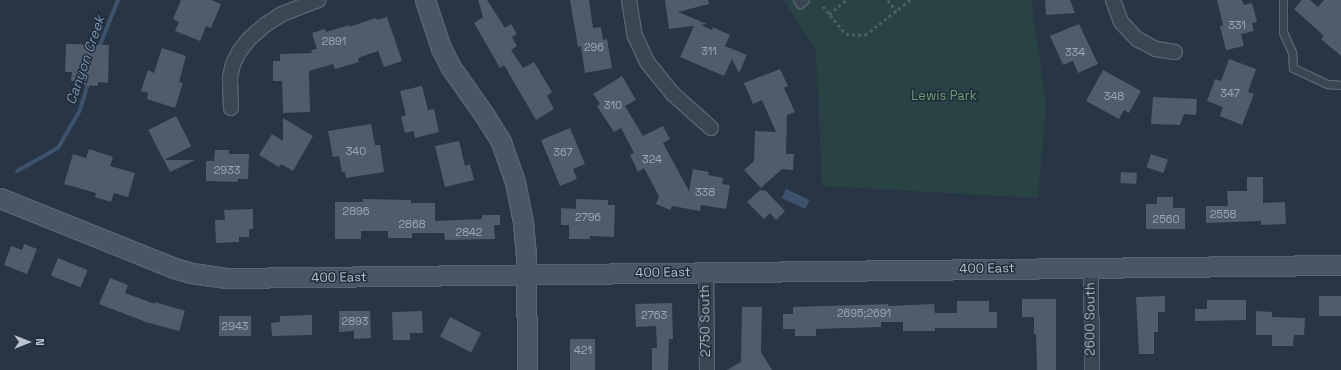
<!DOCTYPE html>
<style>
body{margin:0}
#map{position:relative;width:1341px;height:370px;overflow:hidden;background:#273544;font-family:"Space Grotesk",sans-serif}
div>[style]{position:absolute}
.green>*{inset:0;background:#294345}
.water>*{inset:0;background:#3d536d;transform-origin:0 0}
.stream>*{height:4px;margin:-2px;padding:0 2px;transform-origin:2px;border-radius:2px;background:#3d536d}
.building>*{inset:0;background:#4e5c6d;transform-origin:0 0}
.path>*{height:2.5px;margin-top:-1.25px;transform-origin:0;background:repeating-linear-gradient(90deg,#476061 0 3px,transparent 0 6px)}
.roads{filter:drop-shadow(1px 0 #5a6471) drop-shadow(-1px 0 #5a6471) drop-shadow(0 1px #5a6471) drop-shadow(0 -1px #5a6471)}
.lane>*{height:7px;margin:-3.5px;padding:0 3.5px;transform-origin:3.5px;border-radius:3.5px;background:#3b4653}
.street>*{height:14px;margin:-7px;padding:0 7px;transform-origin:7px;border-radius:7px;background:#3b4653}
.secondary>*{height:19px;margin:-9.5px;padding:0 9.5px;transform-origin:9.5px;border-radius:9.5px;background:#495666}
span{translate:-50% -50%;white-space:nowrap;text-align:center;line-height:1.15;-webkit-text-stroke:3px #202b39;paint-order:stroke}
.number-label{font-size:11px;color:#9ea8b5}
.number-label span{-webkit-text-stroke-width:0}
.park-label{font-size:13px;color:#709e78}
.street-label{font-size:13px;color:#b9c2cd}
.water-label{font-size:14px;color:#7993b0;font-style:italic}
.north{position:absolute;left:8px;top:322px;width:40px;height:40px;-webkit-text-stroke:3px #202b39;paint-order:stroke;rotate:90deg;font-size:11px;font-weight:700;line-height:16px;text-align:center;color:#b9c2cd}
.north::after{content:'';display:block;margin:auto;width:14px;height:18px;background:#b9c2cd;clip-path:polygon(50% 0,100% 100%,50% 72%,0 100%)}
</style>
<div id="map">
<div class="green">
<div style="clip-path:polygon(784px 0,1031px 0,1046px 104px,1038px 198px,822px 186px,816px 51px)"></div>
</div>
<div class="water">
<div style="left:786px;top:189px;width:26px;height:10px;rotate:25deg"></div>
</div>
<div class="stream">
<div style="left:98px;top:50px;width:54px;rotate:-68.2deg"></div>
<div style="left:17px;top:171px;width:47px;rotate:-29.3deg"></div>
<div style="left:58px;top:148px;width:44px;rotate:-59.9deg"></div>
<div style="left:80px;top:110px;width:30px;rotate:-73deg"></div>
</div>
<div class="building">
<div style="clip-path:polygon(181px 0,211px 0,221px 4px,211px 28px,206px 26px,200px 41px,175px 31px,179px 22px,173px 19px)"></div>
<div style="clip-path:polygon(478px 0,487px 0,505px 28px,511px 24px,517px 34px,512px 37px,517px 46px,511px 50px,523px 68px,534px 62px,552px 92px,547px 96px,554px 109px,536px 120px,504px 65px,500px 68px,474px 23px,483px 17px)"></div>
<div style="clip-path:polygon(570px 0,589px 0,593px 28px,601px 27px,603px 40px,607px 39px,612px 68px,585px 73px,581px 46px,578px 47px)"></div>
<div style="clip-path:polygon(665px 0,708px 0,709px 4px,678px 12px,707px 24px,701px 25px,712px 30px,713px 27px,730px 35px,725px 46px,747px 55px,739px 73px,732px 59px,724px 76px,680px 57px,694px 26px,669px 29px)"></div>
<div style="clip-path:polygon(1045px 0,1070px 0,1075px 13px,1046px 15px)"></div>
<div style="clip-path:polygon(1217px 0,1242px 0,1244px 5px,1252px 3px,1257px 22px,1252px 23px,1254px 31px,1241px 34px,1244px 46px,1226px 50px,1220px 26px,1223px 25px)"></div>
<div style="clip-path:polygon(1302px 0,1310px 0,1318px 7px,1324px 0,1341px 0,1341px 56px,1321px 39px,1324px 36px,1294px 9px)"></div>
<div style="clip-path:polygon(387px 17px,402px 61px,384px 67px,378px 51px,358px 58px,359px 62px,335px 69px,333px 64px,309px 71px,310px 112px,283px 113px,282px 81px,273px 81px,273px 61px,280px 61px,280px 54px,312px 53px,311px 50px,317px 49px,312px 33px,325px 29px,326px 32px,349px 25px,349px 27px,376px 18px,377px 20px)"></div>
<div style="clip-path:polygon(1079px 24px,1098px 64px,1078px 73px,1073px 61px,1063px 65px,1050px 36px)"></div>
<div style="clip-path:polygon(66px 44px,109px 45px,108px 83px,98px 82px,98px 86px,84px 85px,84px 81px,71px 81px,72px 72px,65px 72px)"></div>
<div style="clip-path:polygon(162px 48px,186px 56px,179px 82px,183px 83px,175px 108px,147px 99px,148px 93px,141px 91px,148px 70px,154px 73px)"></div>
<div style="clip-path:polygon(1229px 59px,1256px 69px,1248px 92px,1254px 94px,1242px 125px,1220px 116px,1223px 107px,1207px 101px,1215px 79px,1221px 81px)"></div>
<div style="clip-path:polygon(780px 69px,788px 86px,784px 88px,795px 112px,787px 115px,786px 154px,794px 154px,793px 170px,782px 169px,761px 188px,744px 170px,754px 161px,755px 131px,776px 132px,762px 100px,753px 104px,744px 83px)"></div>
<div style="clip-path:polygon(1103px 70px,1141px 91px,1129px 113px,1124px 110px,1119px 119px,1086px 101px)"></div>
<div style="clip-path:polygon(622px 76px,636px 100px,625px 106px,643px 136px,663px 126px,670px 139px,663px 143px,689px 191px,693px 169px,709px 172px,708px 175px,723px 178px,722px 184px,730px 185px,726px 209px,701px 205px,700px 211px,672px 206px,670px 210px,656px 204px,659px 196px,644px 168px,638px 172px,630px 155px,634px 153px,621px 128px,614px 132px,597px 106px,600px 104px,593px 94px)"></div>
<div style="clip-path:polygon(422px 86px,428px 110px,434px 109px,439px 132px,415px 138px,414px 131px,405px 133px,401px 117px,406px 115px,400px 91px)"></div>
<div style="clip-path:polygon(1153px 97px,1197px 99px,1196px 115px,1184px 114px,1180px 125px,1151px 124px)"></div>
<div style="left:176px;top:116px;width:34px;height:31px;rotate:63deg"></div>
<div style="clip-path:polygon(283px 118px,313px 136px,293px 171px,281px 164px,279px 167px,259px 155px,272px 134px,283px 141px)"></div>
<div style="clip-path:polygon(371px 124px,375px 145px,380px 145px,384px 172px,346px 178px,345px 172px,342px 172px,339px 156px,333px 157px,328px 131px)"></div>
<div style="clip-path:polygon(570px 128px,585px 164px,573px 169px,577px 179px,560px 186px,541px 140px)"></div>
<div style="clip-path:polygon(459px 141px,465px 166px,470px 164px,474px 180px,445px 187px,435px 146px)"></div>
<div style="clip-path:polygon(89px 149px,113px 157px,110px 166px,135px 173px,128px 197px,114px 193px,111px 202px,95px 197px,96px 193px,64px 184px,73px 154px,86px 158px)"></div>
<div style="clip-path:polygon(215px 150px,229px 150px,229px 154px,249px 154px,248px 179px,238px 179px,238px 182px,206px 181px,206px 161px,214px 161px)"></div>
<div style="left:1151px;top:154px;width:18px;height:14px;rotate:19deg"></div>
<div style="clip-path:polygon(164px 160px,195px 160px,170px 172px)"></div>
<div style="left:1121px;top:172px;width:16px;height:11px;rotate:4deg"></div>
<div style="clip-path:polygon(1247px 177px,1263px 177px,1263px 203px,1285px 202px,1286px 224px,1261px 225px,1261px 221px,1206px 223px,1206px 206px,1228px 206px,1227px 191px,1247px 191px)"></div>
<div style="clip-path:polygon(760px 190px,766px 191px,785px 211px,776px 220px,770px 213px,764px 219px,747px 202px)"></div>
<div style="clip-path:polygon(1157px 197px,1173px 197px,1173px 208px,1185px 208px,1185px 229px,1146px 229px,1146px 204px,1157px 204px)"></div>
<div style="clip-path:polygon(363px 199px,411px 200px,411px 203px,435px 203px,435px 221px,482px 219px,482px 215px,500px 215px,500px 225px,494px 225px,495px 239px,445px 240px,444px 233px,412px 233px,412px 238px,388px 238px,388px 231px,361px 231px,361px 239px,335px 239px,335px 202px,363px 202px)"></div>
<div style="clip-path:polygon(576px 199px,608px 200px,608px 205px,615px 205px,614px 237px,590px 236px,590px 239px,569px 239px,569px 225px,561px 225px,561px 208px,576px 209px)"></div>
<div style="clip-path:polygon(253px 209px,253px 229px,249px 229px,249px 237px,239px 237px,239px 242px,216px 243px,215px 220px,225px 220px,224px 210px)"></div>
<div style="clip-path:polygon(24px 244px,37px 249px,27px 274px,4px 265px,11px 246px,22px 250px)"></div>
<div style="left:58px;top:258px;width:32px;height:19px;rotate:22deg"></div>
<div style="clip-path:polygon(110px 278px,128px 285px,125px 293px,155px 304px,155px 302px,185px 311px,179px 331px,146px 322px,99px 304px)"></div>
<div style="clip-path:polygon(1165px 296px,1165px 312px,1158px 312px,1158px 332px,1154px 332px,1154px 354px,1139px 354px,1136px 297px)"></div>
<div style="left:1341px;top:296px;width:20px;height:22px;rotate:90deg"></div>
<div style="clip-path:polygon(1022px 299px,1056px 299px,1056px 370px,1037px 370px,1036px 334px,1034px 334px,1034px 317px,1022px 317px)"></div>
<div style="clip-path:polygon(1207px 300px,1246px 300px,1246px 320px,1195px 321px,1195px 309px,1207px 309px)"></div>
<div style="clip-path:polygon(957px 301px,989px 301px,989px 312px,997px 312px,997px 328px,935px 328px,935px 331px,903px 331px,903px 322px,881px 322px,881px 327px,816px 329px,816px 336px,795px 336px,795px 329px,783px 329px,783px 314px,793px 314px,793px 307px,888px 304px,888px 306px,934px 304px,935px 313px,957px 313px)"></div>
<div style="clip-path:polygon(672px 303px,673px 339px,669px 339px,668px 370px,652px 370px,652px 348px,657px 348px,656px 326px,636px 327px,635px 304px)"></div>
<div style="clip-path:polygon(742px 307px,762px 307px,761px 352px,772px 370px,727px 370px,741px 362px)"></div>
<div style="clip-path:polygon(339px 311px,370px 311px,371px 338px,354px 339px,354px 331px,339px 332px)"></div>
<div style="clip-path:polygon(422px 311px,423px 333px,410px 333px,410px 340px,393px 340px,392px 312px)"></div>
<div style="clip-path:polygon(1256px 311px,1272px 312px,1272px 317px,1305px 318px,1304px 335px,1294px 335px,1293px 346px,1272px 346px,1272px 335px,1256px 335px)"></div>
<div style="clip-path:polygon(312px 315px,312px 335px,272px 336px,271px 323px,280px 322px,280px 316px)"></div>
<div style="left:219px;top:316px;width:32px;height:20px"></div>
<div style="left:450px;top:317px;width:35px;height:22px;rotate:27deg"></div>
<div style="left:570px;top:339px;width:25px;height:31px"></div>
</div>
<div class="path">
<div style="left:888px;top:0;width:14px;rotate:54deg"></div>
<div style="left:823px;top:6px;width:36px;rotate:51deg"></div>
<div style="left:846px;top:34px;width:19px;rotate:3deg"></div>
<div style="left:865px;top:35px;width:57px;rotate:-37.9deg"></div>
<div style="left:829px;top:14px;width:22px;rotate:-39deg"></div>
</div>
<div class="roads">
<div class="lane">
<div style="left:797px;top:0;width:5px;rotate:53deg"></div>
<div style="left:800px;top:4px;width:6px;rotate:-39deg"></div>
<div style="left:1283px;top:0;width:32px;rotate:90deg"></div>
<div style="left:1283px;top:32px;width:22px;rotate:66deg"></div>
<div style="left:1292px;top:52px;width:16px;rotate:86deg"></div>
<div style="left:1293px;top:68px;width:38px;rotate:25deg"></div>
<div style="left:1328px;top:84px;width:13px;rotate:4deg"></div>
</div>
<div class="street">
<div style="left:629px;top:0;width:36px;rotate:81deg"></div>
<div style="left:635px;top:36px;width:29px;rotate:65deg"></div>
<div style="left:647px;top:62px;width:41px;rotate:50.9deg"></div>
<div style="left:673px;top:94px;width:51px;rotate:41.8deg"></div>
<div style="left:1113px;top:0;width:23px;rotate:70deg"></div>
<div style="left:1121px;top:22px;width:23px;rotate:47deg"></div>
<div style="left:1137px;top:39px;width:21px;rotate:28deg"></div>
<div style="left:1156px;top:49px;width:19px;rotate:9deg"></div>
<div style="left:231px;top:108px;width:31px;rotate:-92deg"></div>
<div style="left:230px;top:77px;width:13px;rotate:-77deg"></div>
<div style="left:233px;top:64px;width:13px;rotate:-63deg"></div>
<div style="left:239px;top:52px;width:16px;rotate:-52deg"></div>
<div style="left:249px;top:39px;width:21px;rotate:-41deg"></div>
<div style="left:265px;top:25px;width:20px;rotate:-33deg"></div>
<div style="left:282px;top:14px;width:39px;rotate:-21deg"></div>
<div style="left:1091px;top:268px;width:102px;rotate:89.4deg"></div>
<div style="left:706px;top:273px;width:97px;rotate:89.4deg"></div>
</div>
<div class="secondary">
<div style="left:425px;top:0;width:51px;rotate:71.6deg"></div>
<div style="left:441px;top:48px;width:20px;rotate:63deg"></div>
<div style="left:450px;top:66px;width:61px;rotate:55deg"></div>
<div style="left:485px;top:116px;width:31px;rotate:58deg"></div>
<div style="left:501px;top:142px;width:42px;rotate:70.7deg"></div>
<div style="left:515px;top:182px;width:41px;rotate:78.7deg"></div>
<div style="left:523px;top:222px;width:36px;rotate:85deg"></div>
<div style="left:526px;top:258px;width:112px;rotate:89.5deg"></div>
<div style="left:0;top:198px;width:188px;rotate:21.9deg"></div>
<div style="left:174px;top:268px;width:18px;rotate:16deg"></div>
<div style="left:191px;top:273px;width:35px;rotate:8deg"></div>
<div style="left:226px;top:278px;width:1115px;rotate:-0.67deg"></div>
</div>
</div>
<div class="number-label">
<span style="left:1237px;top:25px">331</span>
<span style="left:334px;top:41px">2891</span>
<span style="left:594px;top:47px">296</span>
<span style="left:709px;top:51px">311</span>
<span style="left:1075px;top:52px">334</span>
<span style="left:1230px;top:93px">347</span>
<span style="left:1114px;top:96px">348</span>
<span style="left:613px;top:105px">310</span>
<span style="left:356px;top:151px">340</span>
<span style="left:563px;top:152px">367</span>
<span style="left:652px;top:159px">324</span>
<span style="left:227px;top:170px">2933</span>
<span style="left:705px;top:192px">338</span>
<span style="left:356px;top:211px">2896</span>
<span style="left:1223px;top:214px">2558</span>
<span style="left:588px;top:217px">2796</span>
<span style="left:1166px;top:219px">2560</span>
<span style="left:412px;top:224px">2868</span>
<span style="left:469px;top:232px">2842</span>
<span style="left:864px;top:313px">2695;2691</span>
<span style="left:654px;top:315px">2763</span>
<span style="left:355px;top:321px">2893</span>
<span style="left:235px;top:326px">2943</span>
<span style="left:583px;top:350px">421</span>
</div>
<div class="park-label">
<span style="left:944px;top:96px">Lewis Park</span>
</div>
<div class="street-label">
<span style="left:987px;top:269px;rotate:-1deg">400 East</span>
<span style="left:663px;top:273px;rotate:-1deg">400 East</span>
<span style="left:339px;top:278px;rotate:-1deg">400 East</span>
<span style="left:1091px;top:319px;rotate:-90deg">2600 South</span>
<span style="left:706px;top:321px;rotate:-91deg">2750 South</span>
</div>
<div class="water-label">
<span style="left:85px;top:60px;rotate:-71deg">Canyon Creek</span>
</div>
<div class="north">N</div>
</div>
